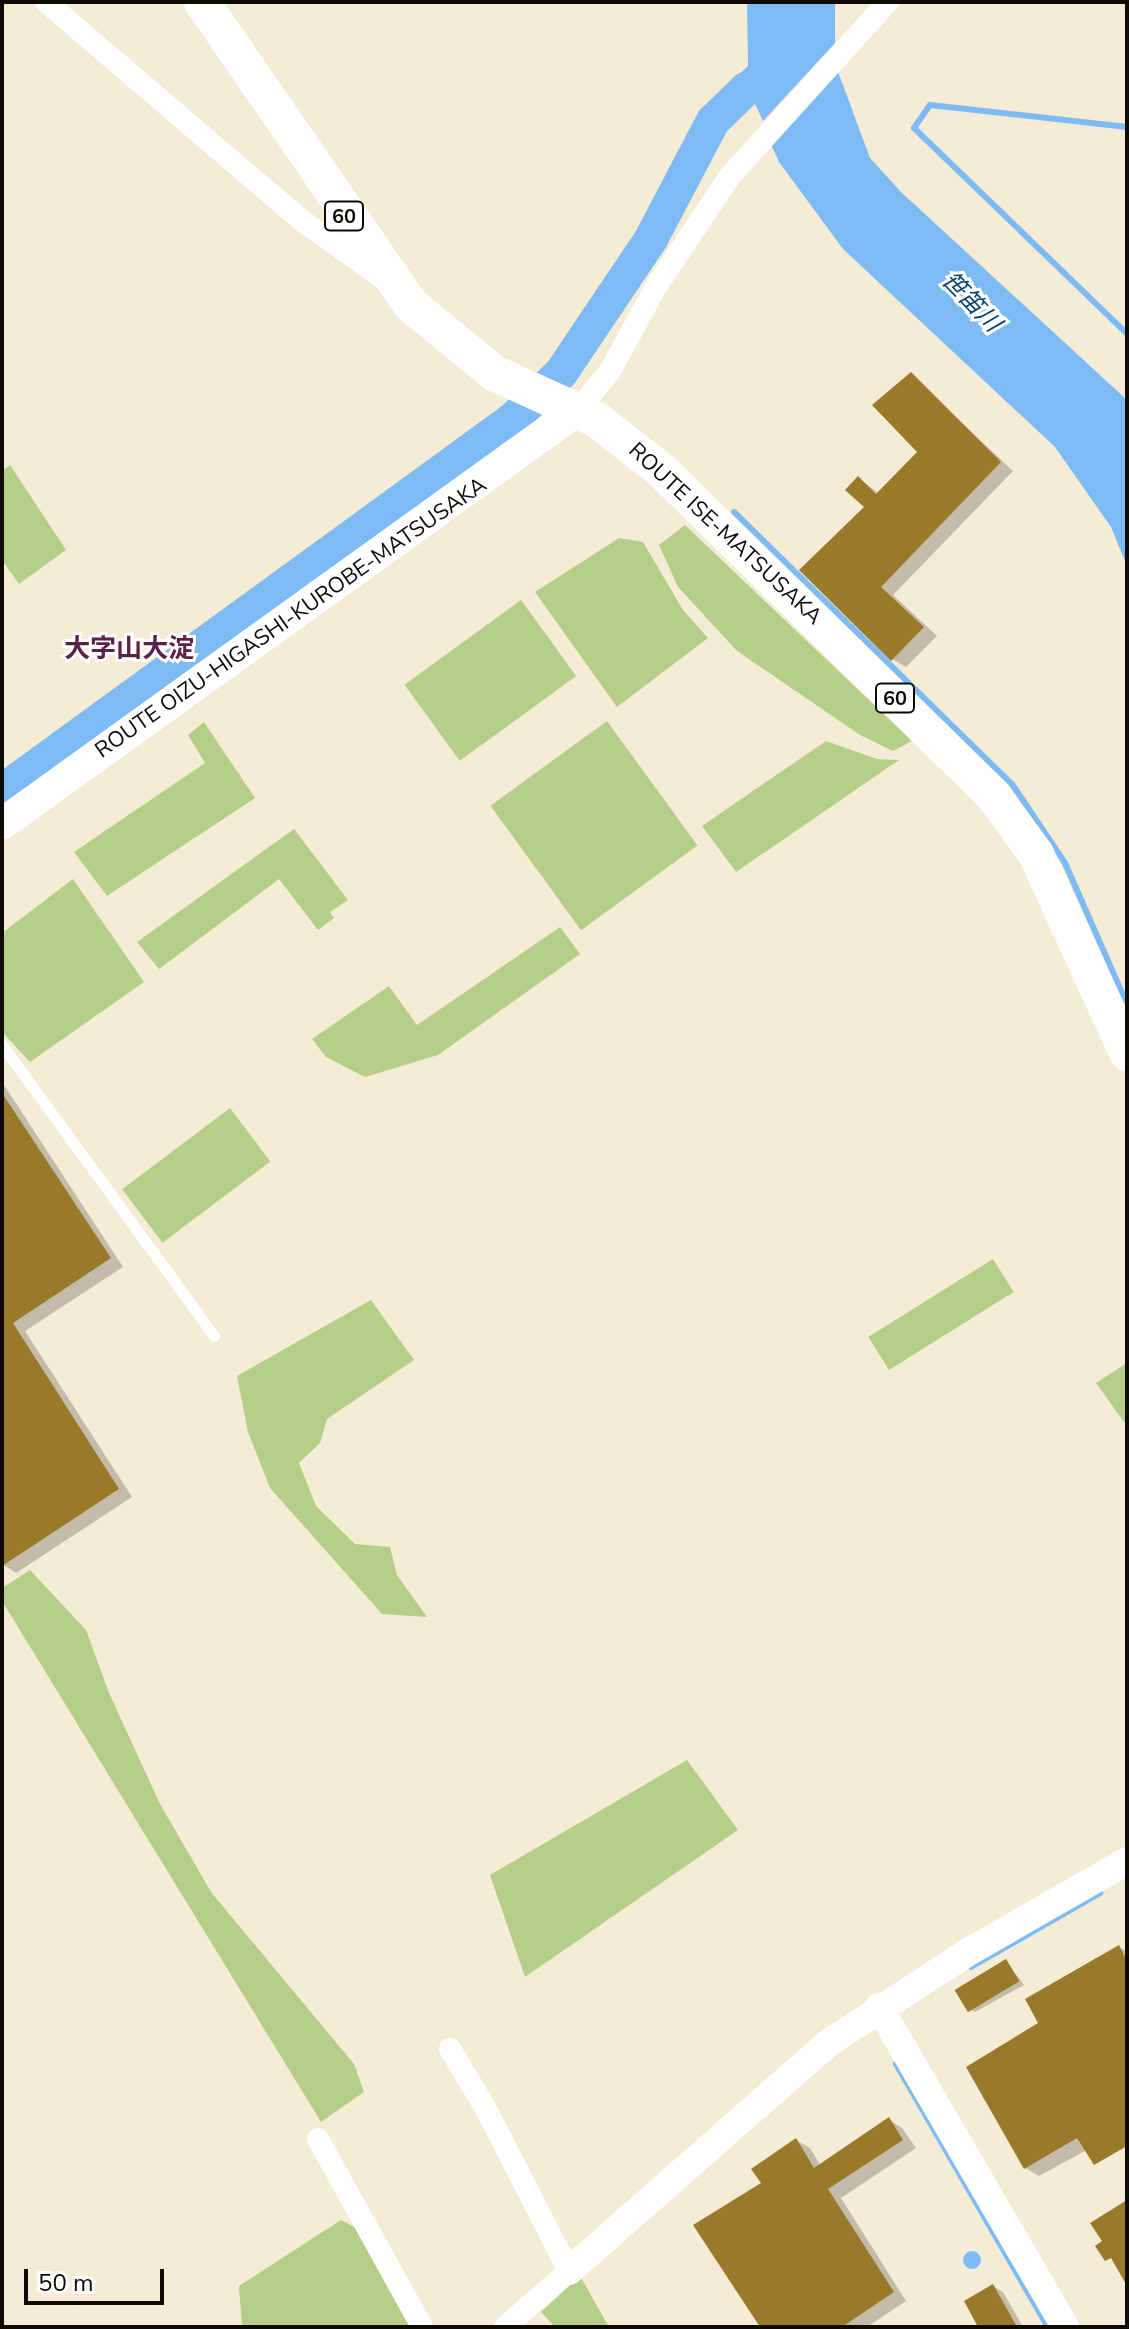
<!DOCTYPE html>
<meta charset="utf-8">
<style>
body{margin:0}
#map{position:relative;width:1129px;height:2329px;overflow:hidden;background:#f5ecd6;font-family:"Nunito Sans","Noto Sans JP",sans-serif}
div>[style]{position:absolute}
.green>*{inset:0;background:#b5cf89;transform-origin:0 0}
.water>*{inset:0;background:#7ebbf4}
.round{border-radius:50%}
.shadow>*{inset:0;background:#0003}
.stream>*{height:6px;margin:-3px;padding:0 3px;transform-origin:3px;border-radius:3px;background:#7ebbf4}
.river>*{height:34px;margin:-17px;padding:0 17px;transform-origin:17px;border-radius:17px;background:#7ebbf4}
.building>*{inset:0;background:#987a2a;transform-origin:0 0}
.service>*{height:11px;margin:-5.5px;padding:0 5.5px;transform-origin:5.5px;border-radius:5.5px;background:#fff}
.minor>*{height:22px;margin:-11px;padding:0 11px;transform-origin:11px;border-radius:11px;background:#fff}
.tertiary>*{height:28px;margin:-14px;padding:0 14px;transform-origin:14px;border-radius:14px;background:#fff}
.secondary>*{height:32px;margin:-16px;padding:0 16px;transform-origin:16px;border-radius:16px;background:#fff}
.primary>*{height:36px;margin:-18px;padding:0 18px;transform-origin:18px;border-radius:18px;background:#fff}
span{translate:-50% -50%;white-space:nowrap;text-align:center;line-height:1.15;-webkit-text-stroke:6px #fff;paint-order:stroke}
.shield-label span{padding:2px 6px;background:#fff;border:2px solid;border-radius:6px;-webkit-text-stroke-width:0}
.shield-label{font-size:20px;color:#0e0b05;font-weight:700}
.street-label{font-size:22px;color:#0e0b05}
.water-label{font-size:24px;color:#054370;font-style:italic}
.quarter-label{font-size:26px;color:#5b2149;font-weight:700}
.frame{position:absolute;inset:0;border:4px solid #0e0b05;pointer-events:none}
.scale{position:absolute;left:24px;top:2269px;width:140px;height:36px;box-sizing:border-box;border:4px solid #0e0b05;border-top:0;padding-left:10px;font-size:24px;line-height:28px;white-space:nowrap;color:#0e0b05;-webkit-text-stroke:6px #fff;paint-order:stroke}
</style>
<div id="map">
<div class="green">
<div style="clip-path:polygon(10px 465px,66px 550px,19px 584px,2px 560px,2px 471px)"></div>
<div style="clip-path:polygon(685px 525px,912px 741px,893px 751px,860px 735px,737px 651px,678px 587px,659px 545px)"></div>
<div style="clip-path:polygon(619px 538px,643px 542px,683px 610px,708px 638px,617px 707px,535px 592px)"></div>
<div style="left:521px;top:600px;width:94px;height:144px;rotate:54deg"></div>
<div style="left:607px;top:721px;width:154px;height:144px;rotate:54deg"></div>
<div style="clip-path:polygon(204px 722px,255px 798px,107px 896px,74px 852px,205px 763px,188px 735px)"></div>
<div style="clip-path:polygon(826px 741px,877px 759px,899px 760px,736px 872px,702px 826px)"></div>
<div style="clip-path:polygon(294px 829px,348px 900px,330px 912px,334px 918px,318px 930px,279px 879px,159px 969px,137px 942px)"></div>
<div style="clip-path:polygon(73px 879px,144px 982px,30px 1062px,2px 1032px,2px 933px)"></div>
<div style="clip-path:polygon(560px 927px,580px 954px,438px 1055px,365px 1077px,326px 1057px,312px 1039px,389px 986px,417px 1025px)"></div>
<div style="left:230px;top:1108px;width:67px;height:135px;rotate:53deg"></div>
<div style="left:993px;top:1259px;width:39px;height:147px;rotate:58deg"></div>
<div style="clip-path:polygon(371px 1300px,414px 1360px,327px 1419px,320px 1443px,299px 1463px,316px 1506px,355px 1544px,390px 1547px,397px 1575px,427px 1617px,382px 1614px,270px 1488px,248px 1432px,237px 1376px)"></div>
<div style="clip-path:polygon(1127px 1363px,1127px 1426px,1096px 1383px)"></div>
<div style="clip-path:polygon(30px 1570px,86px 1630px,109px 1693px,160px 1804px,211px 1892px,354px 2064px,364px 2092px,321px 2122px,2px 1601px,2px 1588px)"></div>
<div style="clip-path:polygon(687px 1760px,738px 1830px,525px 1977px,490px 1875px)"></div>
<div style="clip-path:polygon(341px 2220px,360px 2230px,413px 2327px,242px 2327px,239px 2286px)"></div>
<div style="clip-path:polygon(580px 2276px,609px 2327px,555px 2327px,541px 2312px)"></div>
</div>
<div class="water">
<div style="clip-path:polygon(747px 2px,835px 2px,835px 43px,763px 121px,755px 104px,742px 115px,725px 88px,748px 66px)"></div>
<div style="clip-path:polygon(837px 69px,870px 158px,901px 192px,1127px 400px,1127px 566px,1111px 527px,1055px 447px,843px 249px,779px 162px,770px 142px)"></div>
<div class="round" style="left:963px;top:2251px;width:18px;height:18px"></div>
</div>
<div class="shadow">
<div style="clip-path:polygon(911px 375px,1013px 471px,893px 595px,937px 636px,906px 667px,892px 659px,859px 479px,880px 494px,920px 452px)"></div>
<div style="clip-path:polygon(2px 1082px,123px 1267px,25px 1331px,132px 1497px,16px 1573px,2px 1564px)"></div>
<div style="clip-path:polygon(1119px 1947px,1127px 1952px,1127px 2128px,1039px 2176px,1025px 2168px,1041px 2024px)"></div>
<div style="clip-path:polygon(1006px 1961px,1024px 1985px,975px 2012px,969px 2009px)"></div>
<div style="clip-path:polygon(889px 2120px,902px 2128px,916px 2148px,841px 2198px,906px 2301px,867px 2327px,762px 2327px,764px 2184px,796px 2140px,810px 2148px,821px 2166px)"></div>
<div style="clip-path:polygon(993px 2286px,1003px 2292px,1023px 2327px,981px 2327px)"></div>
</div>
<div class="stream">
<div style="left:1127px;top:127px;width:198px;rotate:-173.6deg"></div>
<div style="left:930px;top:105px;width:28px;rotate:125deg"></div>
<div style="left:914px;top:128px;width:296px;rotate:44deg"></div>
<div style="left:734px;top:512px;width:389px;rotate:44.4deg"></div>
<div style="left:1012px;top:784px;width:95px;rotate:56.1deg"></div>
<div style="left:1065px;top:863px;width:154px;rotate:66.3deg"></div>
<div style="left:971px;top:1967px;width:149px;rotate:-29.8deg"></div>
<div style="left:896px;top:2064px;width:304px;rotate:60deg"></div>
</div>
<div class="river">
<div style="left:2px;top:791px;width:632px;rotate:-36.05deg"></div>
<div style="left:513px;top:419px;width:66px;rotate:-43.8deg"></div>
<div style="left:561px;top:373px;width:161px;rotate:-56.1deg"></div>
<div style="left:651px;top:239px;width:133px;rotate:-62.3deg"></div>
<div style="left:713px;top:121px;width:46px;rotate:-44.1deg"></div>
<div style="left:746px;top:89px;width:26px;rotate:-25deg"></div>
</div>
<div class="building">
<div style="clip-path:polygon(911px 372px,1001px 462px,881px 587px,924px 627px,891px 661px,799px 570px,864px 507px,845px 490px,858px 476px,876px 494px,917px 452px,872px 405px)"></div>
<div style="clip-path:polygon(2px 1093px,111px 1258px,13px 1323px,119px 1489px,2px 1566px)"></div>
<div style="clip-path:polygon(1119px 1945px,1127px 1961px,1127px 2146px,1094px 2165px,1077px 2138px,1024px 2169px,966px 2067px,1038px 2023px,1025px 1999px)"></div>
<div style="left:1006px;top:1959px;width:26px;height:60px;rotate:59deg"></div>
<div style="clip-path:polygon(889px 2117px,903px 2140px,828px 2189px,894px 2292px,842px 2327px,760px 2327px,693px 2225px,761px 2183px,751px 2169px,796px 2138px,814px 2168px)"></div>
<div style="clip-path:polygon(1127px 2200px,1127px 2286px,1111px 2258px,1105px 2261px,1095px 2246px,1102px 2241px,1090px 2223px)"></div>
<div style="clip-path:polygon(993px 2284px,1017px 2327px,978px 2327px,964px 2301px)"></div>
</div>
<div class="service">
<div style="left:2px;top:1045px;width:360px;rotate:53.9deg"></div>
</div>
<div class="minor">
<div style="left:46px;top:2px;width:339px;rotate:40.5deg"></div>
<div style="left:304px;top:222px;width:98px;rotate:35.5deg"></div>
<div style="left:579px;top:409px;width:49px;rotate:-50.8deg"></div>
<div style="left:610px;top:371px;width:96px;rotate:-61.3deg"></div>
<div style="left:656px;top:287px;width:133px;rotate:-56.3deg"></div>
<div style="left:730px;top:176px;width:235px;rotate:-47.8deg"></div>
<div style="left:450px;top:2049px;width:70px;rotate:59deg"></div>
<div style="left:486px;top:2109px;width:182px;rotate:62.9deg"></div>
<div style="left:569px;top:2271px;width:85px;rotate:138.8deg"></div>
<div style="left:318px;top:2139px;width:215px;rotate:61deg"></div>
</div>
<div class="tertiary">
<div style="left:879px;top:2007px;width:370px;rotate:59.8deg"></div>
<div style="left:569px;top:2271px;width:347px;rotate:-41.3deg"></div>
<div style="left:830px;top:2042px;width:167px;rotate:-33deg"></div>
<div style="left:970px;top:1951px;width:181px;rotate:-29.8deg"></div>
</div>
<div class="secondary">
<div style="left:2px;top:824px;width:711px;rotate:-35.73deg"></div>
</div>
<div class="primary">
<div style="left:202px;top:2px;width:368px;rotate:55.4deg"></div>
<div style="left:411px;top:305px;width:107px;rotate:39.3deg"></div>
<div style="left:494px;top:373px;width:113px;rotate:24.5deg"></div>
<div style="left:597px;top:420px;width:81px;rotate:38deg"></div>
<div style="left:661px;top:470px;width:465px;rotate:44.4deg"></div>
<div style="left:993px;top:795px;width:73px;rotate:53.9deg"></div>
<div style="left:1036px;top:854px;width:219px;rotate:65.4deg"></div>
</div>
<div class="shield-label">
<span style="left:344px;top:216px">60</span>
<span style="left:895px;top:698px">60</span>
</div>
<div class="street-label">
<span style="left:725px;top:534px;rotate:43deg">ROUTE ISE-MATSUSAKA</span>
<span style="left:291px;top:618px;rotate:-35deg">ROUTE OIZU-HIGASHI-KUROBE-MATSUSAKA</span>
</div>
<div class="water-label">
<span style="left:971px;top:302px;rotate:46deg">笹笛川</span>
</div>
<div class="quarter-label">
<span style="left:129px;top:649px">大字山大淀</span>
</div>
<div class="frame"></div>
<div class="scale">50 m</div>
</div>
